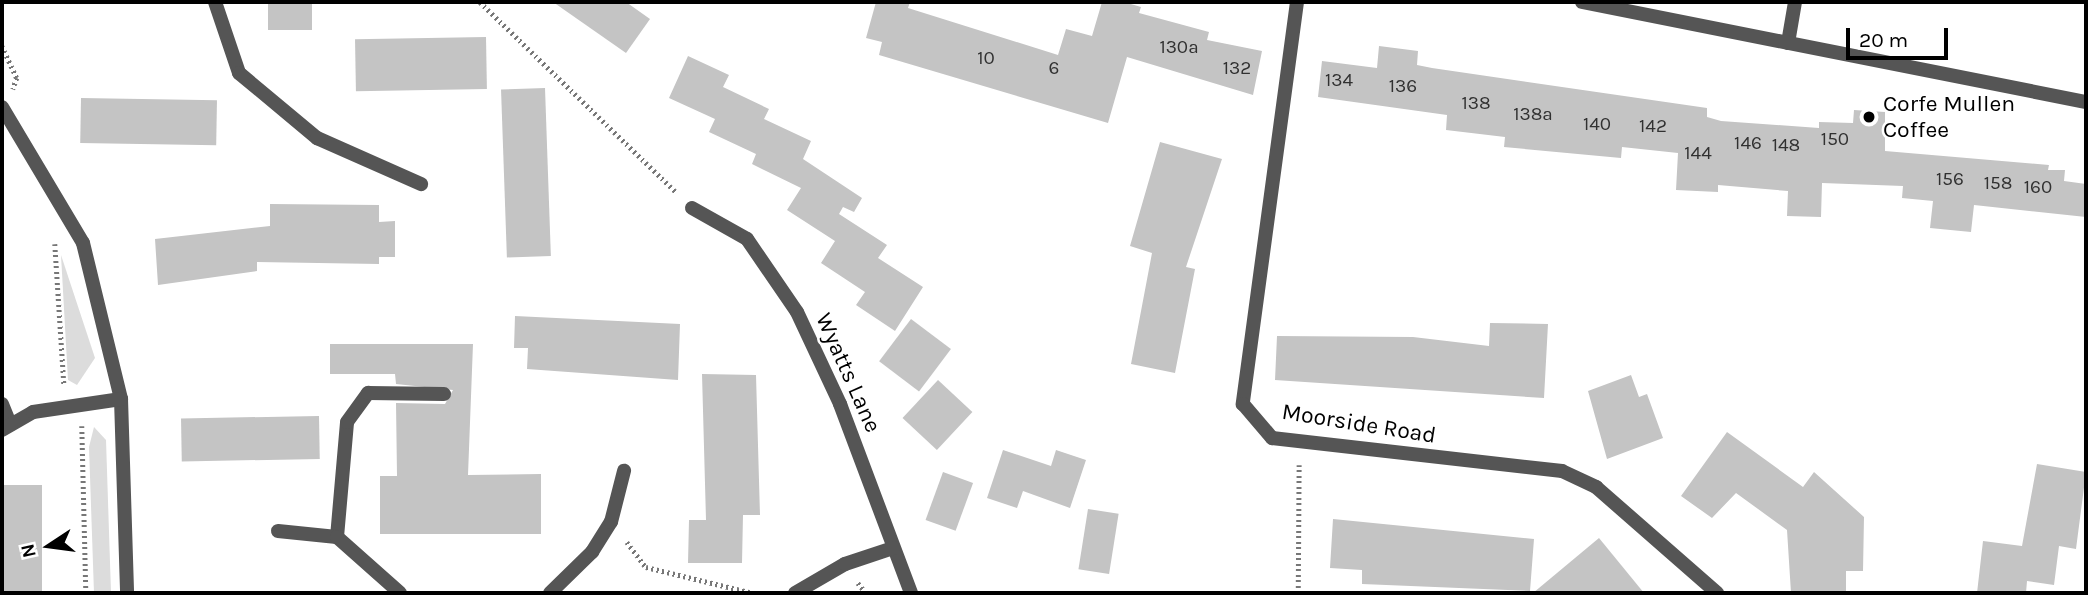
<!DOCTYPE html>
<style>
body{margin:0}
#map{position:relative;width:2088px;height:595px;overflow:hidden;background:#fff;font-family:Karla,sans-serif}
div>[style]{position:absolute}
.green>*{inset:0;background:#dcdcdc}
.building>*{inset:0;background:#c4c4c4;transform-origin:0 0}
.path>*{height:4.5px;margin-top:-2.25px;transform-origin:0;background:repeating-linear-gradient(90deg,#777 0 2px,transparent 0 5.5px)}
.service>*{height:14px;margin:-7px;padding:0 7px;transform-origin:7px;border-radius:7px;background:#555}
.minor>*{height:14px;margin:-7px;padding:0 7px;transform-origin:7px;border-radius:7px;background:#555}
.tertiary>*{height:14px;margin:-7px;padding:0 7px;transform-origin:7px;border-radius:7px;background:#555}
.dots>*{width:19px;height:19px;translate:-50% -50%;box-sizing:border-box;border:4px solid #fff;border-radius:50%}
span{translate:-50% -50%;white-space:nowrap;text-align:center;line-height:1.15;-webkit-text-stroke:5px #fff;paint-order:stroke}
.number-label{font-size:19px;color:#313131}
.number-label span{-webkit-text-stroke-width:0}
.poi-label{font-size:23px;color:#000}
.left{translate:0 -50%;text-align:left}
.street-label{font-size:23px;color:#000}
.frame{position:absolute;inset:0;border:4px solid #000;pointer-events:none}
.north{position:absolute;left:14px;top:511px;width:70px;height:70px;-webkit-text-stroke:5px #fff;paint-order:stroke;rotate:257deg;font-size:19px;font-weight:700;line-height:28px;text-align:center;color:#000}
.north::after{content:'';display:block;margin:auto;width:24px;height:32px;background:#000;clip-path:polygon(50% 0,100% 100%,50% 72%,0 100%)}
.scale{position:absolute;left:1846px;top:28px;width:102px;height:32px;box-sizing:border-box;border:4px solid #000;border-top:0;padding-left:9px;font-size:21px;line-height:24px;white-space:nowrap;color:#000;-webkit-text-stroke:5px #fff;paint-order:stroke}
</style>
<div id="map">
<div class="green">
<div style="clip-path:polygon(61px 255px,95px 358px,77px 385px,68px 380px)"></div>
<div style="clip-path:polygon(94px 427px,106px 440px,111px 593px,94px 593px,89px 447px)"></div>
</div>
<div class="building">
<div style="left:268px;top:2px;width:44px;height:28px"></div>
<div style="clip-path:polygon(553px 2px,626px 2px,650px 19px,626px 53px)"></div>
<div style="clip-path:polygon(876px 2px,910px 2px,908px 8px,1058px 55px,1066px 29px,1092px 36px,1102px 2px,1124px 2px,1141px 7px,1139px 13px,1209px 32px,1207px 40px,1262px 51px,1253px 95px,1127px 57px,1108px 123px,879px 55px,882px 42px,866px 38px)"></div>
<div style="left:486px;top:37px;width:52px;height:131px;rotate:89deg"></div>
<div style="clip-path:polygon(1379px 46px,1418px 51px,1417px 65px,1432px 68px,1707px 108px,1707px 117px,1721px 121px,1819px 128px,1819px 122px,1853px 123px,1854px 110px,1885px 112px,1885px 151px,2049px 165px,2048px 170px,2065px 170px,2064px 181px,2086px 184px,2086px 217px,1974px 205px,1971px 232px,1930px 228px,1933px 201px,1902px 198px,1903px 186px,1822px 183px,1821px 217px,1787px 216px,1788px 191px,1718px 185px,1718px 192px,1676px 190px,1678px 153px,1622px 147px,1621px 158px,1504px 147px,1505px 137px,1446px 130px,1447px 115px,1318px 97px,1322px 61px,1377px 68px)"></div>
<div style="clip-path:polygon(688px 56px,729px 75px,723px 87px,769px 109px,764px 119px,811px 141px,803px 159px,862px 198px,854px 212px,843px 207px,839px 214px,887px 245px,878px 258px,923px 287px,895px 331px,856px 305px,865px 292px,821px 263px,835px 241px,787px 210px,801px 188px,752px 164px,756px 154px,709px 132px,715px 119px,669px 98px)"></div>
<div style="left:545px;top:88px;width:168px;height:44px;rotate:88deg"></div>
<div style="left:81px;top:98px;width:136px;height:45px;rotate:1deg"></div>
<div style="clip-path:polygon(1160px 142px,1222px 159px,1186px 267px,1195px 269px,1175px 373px,1131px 364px,1152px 253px,1130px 246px)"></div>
<div style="clip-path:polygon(270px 204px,379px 205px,379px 222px,395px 221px,395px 257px,379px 257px,379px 264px,257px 262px,257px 271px,158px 285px,155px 239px,270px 226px)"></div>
<div style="clip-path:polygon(515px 316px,680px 324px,678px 380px,527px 369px,528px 348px,514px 348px)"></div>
<div style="left:911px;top:319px;width:50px;height:53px;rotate:37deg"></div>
<div style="clip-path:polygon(1490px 323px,1548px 324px,1544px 398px,1275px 380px,1277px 336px,1413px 337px,1489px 346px)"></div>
<div style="clip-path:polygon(330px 344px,473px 344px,468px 475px,541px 474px,541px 534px,380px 534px,380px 476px,397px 476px,396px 403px,445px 404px,453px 390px,396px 384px,395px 374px,330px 374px)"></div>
<div style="clip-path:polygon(702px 374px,756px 375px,760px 515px,743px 515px,742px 563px,688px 563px,689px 520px,706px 520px)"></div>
<div style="clip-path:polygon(1631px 375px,1639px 397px,1647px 394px,1663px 438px,1607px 459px,1588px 391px)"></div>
<div style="left:938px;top:380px;width:47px;height:52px;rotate:43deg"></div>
<div style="left:319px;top:416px;width:43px;height:138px;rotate:89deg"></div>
<div style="clip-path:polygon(1727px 432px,1803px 487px,1814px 472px,1864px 517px,1863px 571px,1846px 571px,1846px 593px,1791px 593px,1787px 530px,1736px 493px,1712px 518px,1681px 496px)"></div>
<div style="clip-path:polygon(1003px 450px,1051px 466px,1056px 450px,1086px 460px,1070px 508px,1023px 491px,1017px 508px,987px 498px)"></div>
<div style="clip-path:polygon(2037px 464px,2086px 472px,2076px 549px,2059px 546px,2054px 585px,2027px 581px,2026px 593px,1977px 593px,1983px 541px,2022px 546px)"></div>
<div style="left:943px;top:472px;width:32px;height:51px;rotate:20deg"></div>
<div style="left:2px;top:485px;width:40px;height:108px"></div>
<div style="left:1088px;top:509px;width:31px;height:61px;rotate:9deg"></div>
<div style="clip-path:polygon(1333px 519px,1534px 539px,1530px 591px,1362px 584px,1362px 570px,1330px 568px)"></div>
<div style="clip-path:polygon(1599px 538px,1644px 593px,1533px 593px)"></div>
</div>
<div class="path">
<div style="left:480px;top:2px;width:272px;rotate:44.1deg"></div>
<div style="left:2px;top:46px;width:35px;rotate:65deg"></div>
<div style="left:17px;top:78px;width:12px;rotate:110deg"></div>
<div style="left:55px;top:244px;width:141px;rotate:86.3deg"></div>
<div style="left:82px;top:426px;width:167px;rotate:88.6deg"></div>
<div style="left:627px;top:542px;width:31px;rotate:53deg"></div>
<div style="left:646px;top:567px;width:110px;rotate:13.7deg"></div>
<div style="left:858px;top:583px;width:13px;rotate:51deg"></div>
<div style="left:1298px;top:593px;width:128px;rotate:-89.6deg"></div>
</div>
<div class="service">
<div style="left:1788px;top:43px;width:42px;rotate:-80.3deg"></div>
<div style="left:2px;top:404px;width:22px;rotate:68deg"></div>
<div style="left:337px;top:537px;width:115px;rotate:-85deg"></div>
<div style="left:347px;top:422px;width:36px;rotate:-54deg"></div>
<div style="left:368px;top:393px;width:76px;rotate:0.8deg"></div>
</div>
<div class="minor">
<div style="left:215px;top:2px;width:75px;rotate:71.3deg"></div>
<div style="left:239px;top:73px;width:102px;rotate:39.8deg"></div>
<div style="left:317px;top:138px;width:114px;rotate:23.9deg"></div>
<div style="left:1297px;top:2px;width:406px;rotate:97.7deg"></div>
<div style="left:1243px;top:404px;width:45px;rotate:49.5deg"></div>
<div style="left:1272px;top:438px;width:292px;rotate:6.5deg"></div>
<div style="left:1562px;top:471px;width:38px;rotate:25deg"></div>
<div style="left:1596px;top:487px;width:161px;rotate:41.2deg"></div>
<div style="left:2px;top:107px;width:158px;rotate:59.2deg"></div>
<div style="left:83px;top:243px;width:161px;rotate:76.3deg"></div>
<div style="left:121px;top:399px;width:194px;rotate:88.2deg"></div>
<div style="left:692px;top:208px;width:63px;rotate:29.4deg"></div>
<div style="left:747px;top:239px;width:88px;rotate:55.6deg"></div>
<div style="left:797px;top:312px;width:102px;rotate:64.9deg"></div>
<div style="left:840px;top:404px;width:202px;rotate:69.4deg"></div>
<div style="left:2px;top:430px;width:36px;rotate:-30deg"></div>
<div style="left:33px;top:412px;width:89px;rotate:-8.4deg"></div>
<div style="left:278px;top:531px;width:59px;rotate:5.8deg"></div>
<div style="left:337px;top:537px;width:84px;rotate:41.6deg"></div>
<div style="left:550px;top:593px;width:59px;rotate:-44.3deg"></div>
<div style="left:592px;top:552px;width:36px;rotate:-58deg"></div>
<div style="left:611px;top:522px;width:53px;rotate:-75.7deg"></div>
<div style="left:795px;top:593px;width:58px;rotate:-30.1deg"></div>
<div style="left:845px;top:564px;width:51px;rotate:-18.4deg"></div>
</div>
<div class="tertiary">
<div style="left:1582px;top:2px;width:514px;rotate:11.22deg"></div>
</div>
<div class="dots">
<div style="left:1869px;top:117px;background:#000"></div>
</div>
<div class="number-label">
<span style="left:1179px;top:48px">130a</span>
<span style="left:986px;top:59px">10</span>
<span style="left:1054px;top:69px">6</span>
<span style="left:1237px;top:69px">132</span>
<span style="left:1339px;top:81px">134</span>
<span style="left:1403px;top:87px">136</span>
<span style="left:1476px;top:104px">138</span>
<span style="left:1533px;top:115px">138a</span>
<span style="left:1597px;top:125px">140</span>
<span style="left:1653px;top:127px">142</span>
<span style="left:1835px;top:140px">150</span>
<span style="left:1748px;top:144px">146</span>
<span style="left:1786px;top:146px">148</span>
<span style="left:1698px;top:154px">144</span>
<span style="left:1950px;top:180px">156</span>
<span style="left:1998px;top:184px">158</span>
<span style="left:2038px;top:188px">160</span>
</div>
<div class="poi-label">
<span class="left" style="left:1883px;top:117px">Corfe Mullen<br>Coffee</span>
</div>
<div class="street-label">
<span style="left:848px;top:373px;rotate:66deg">Wyatts Lane</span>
<span style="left:1359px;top:424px;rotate:9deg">Moorside Road</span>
</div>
<div class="frame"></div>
<div class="north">N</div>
<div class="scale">20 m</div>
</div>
